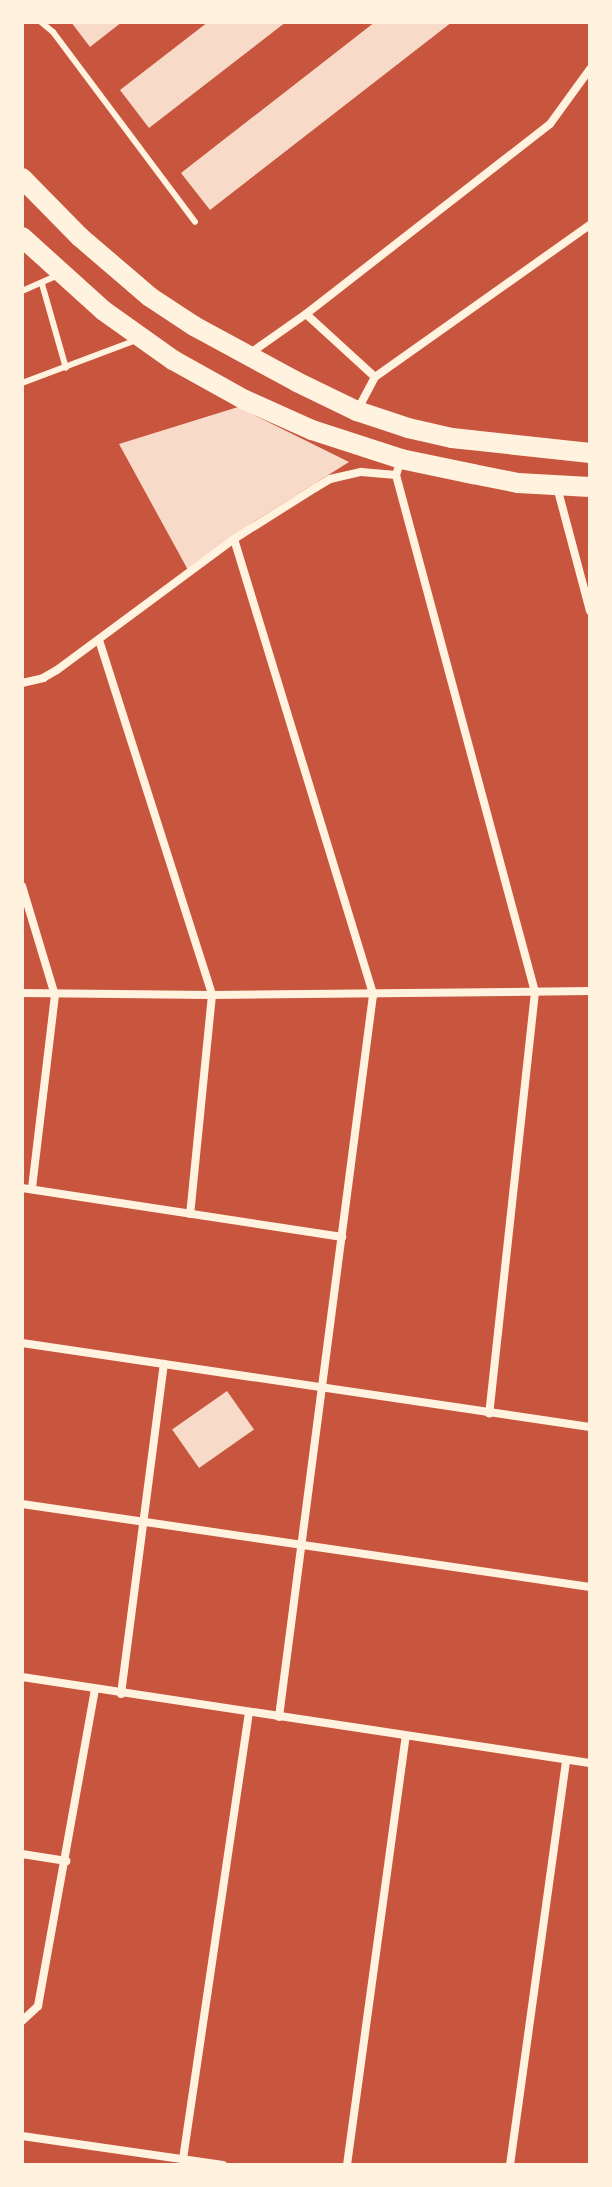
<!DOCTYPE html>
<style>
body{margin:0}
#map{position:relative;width:612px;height:2187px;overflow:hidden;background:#c8553d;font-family:"Noto Sans",sans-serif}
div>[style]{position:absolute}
.building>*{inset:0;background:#f7dbc8;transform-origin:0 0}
.service>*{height:6px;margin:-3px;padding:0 3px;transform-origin:3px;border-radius:3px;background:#fff3e0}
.minor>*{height:8px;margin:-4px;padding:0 4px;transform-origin:4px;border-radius:4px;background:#fff3e0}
.primary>*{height:20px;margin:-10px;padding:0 10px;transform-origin:10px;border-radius:10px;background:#fff3e0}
span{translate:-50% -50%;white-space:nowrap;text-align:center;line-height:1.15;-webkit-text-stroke:6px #fff3e0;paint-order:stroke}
.frame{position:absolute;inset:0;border:24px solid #fff3e0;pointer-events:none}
</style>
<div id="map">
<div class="building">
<div style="clip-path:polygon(71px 22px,122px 22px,90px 47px)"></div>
<div style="clip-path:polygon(208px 22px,286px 22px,149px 128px,120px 90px)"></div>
<div style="clip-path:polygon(375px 22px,452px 22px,210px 210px,181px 173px)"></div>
<div style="clip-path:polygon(238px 407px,349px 462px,255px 521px,188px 570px,119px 444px)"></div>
<div style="left:227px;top:1391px;width:47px;height:67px;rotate:55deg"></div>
</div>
<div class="service">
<div style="left:41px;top:22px;width:16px;rotate:40deg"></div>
<div style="left:53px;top:32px;width:237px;rotate:53.2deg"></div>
<div style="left:42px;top:284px;width:87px;rotate:74.1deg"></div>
<div style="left:22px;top:291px;width:39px;rotate:-24deg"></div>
<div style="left:22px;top:383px;width:125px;rotate:-20.6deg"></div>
</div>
<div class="minor">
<div style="left:306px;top:314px;width:93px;rotate:42.4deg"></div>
<div style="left:249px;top:354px;width:70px;rotate:-35.1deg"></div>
<div style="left:306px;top:314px;width:309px;rotate:-37.9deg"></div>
<div style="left:550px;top:124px;width:68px;rotate:-54deg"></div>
<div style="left:358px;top:409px;width:36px;rotate:-62deg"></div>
<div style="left:375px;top:377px;width:263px;rotate:-35.3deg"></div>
<div style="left:401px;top:459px;width:17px;rotate:107deg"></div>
<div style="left:396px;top:475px;width:535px;rotate:74.95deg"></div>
<div style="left:535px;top:992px;width:424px;rotate:96.2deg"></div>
<div style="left:557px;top:487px;width:128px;rotate:75.1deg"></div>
<div style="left:234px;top:539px;width:477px;rotate:73deg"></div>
<div style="left:373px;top:995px;width:728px;rotate:97.42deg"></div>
<div style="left:99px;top:640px;width:373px;rotate:72.3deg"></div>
<div style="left:212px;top:995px;width:220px;rotate:95.7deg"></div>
<div style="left:22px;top:683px;width:22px;rotate:-13deg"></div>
<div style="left:43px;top:678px;width:16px;rotate:-30deg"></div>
<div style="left:57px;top:670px;width:220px;rotate:-36.5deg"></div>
<div style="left:234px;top:539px;width:96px;rotate:-32.2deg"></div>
<div style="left:315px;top:488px;width:17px;rotate:-31deg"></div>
<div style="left:330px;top:479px;width:32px;rotate:-13deg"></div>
<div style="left:361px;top:472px;width:35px;rotate:5deg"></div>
<div style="left:22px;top:886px;width:114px;rotate:73.2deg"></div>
<div style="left:55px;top:995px;width:195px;rotate:96.8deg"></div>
<div style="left:22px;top:993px;width:190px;rotate:0.6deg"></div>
<div style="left:212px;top:995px;width:378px;rotate:-0.6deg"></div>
<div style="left:22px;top:1188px;width:324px;rotate:8.7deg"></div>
<div style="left:22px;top:1343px;width:574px;rotate:8.41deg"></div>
<div style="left:22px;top:1504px;width:574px;rotate:8.31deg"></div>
<div style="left:22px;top:1677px;width:574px;rotate:8.61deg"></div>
<div style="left:121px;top:1694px;width:333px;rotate:-82.6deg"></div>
<div style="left:22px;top:1854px;width:45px;rotate:9deg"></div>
<div style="left:22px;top:2021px;width:22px;rotate:-43deg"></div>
<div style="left:38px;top:2006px;width:321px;rotate:-79.8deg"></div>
<div style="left:22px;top:2136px;width:203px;rotate:8.2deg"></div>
<div style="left:183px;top:2159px;width:452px;rotate:-81.6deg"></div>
<div style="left:347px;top:2165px;width:433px;rotate:-82.2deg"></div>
<div style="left:510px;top:2165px;width:409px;rotate:-82.1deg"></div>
</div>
<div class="primary">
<div style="left:22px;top:178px;width:83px;rotate:45.5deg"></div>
<div style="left:80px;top:237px;width:92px;rotate:40.6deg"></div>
<div style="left:150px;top:297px;width:53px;rotate:33.4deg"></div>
<div style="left:194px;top:326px;width:117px;rotate:28.5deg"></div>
<div style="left:297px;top:382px;width:67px;rotate:25.8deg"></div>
<div style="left:357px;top:411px;width:54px;rotate:18.4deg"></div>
<div style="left:408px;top:428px;width:45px;rotate:12.8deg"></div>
<div style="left:452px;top:438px;width:139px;rotate:6.2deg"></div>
<div style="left:22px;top:237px;width:110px;rotate:42.1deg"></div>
<div style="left:104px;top:311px;width:85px;rotate:35.4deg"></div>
<div style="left:173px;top:360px;width:82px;rotate:29.1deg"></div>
<div style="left:245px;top:400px;width:73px;rotate:24.1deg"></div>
<div style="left:312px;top:430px;width:94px;rotate:18deg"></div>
<div style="left:401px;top:459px;width:74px;rotate:11.8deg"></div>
<div style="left:473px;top:474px;width:46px;rotate:11.3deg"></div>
<div style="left:518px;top:483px;width:72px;rotate:3.2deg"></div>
</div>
<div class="frame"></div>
</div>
